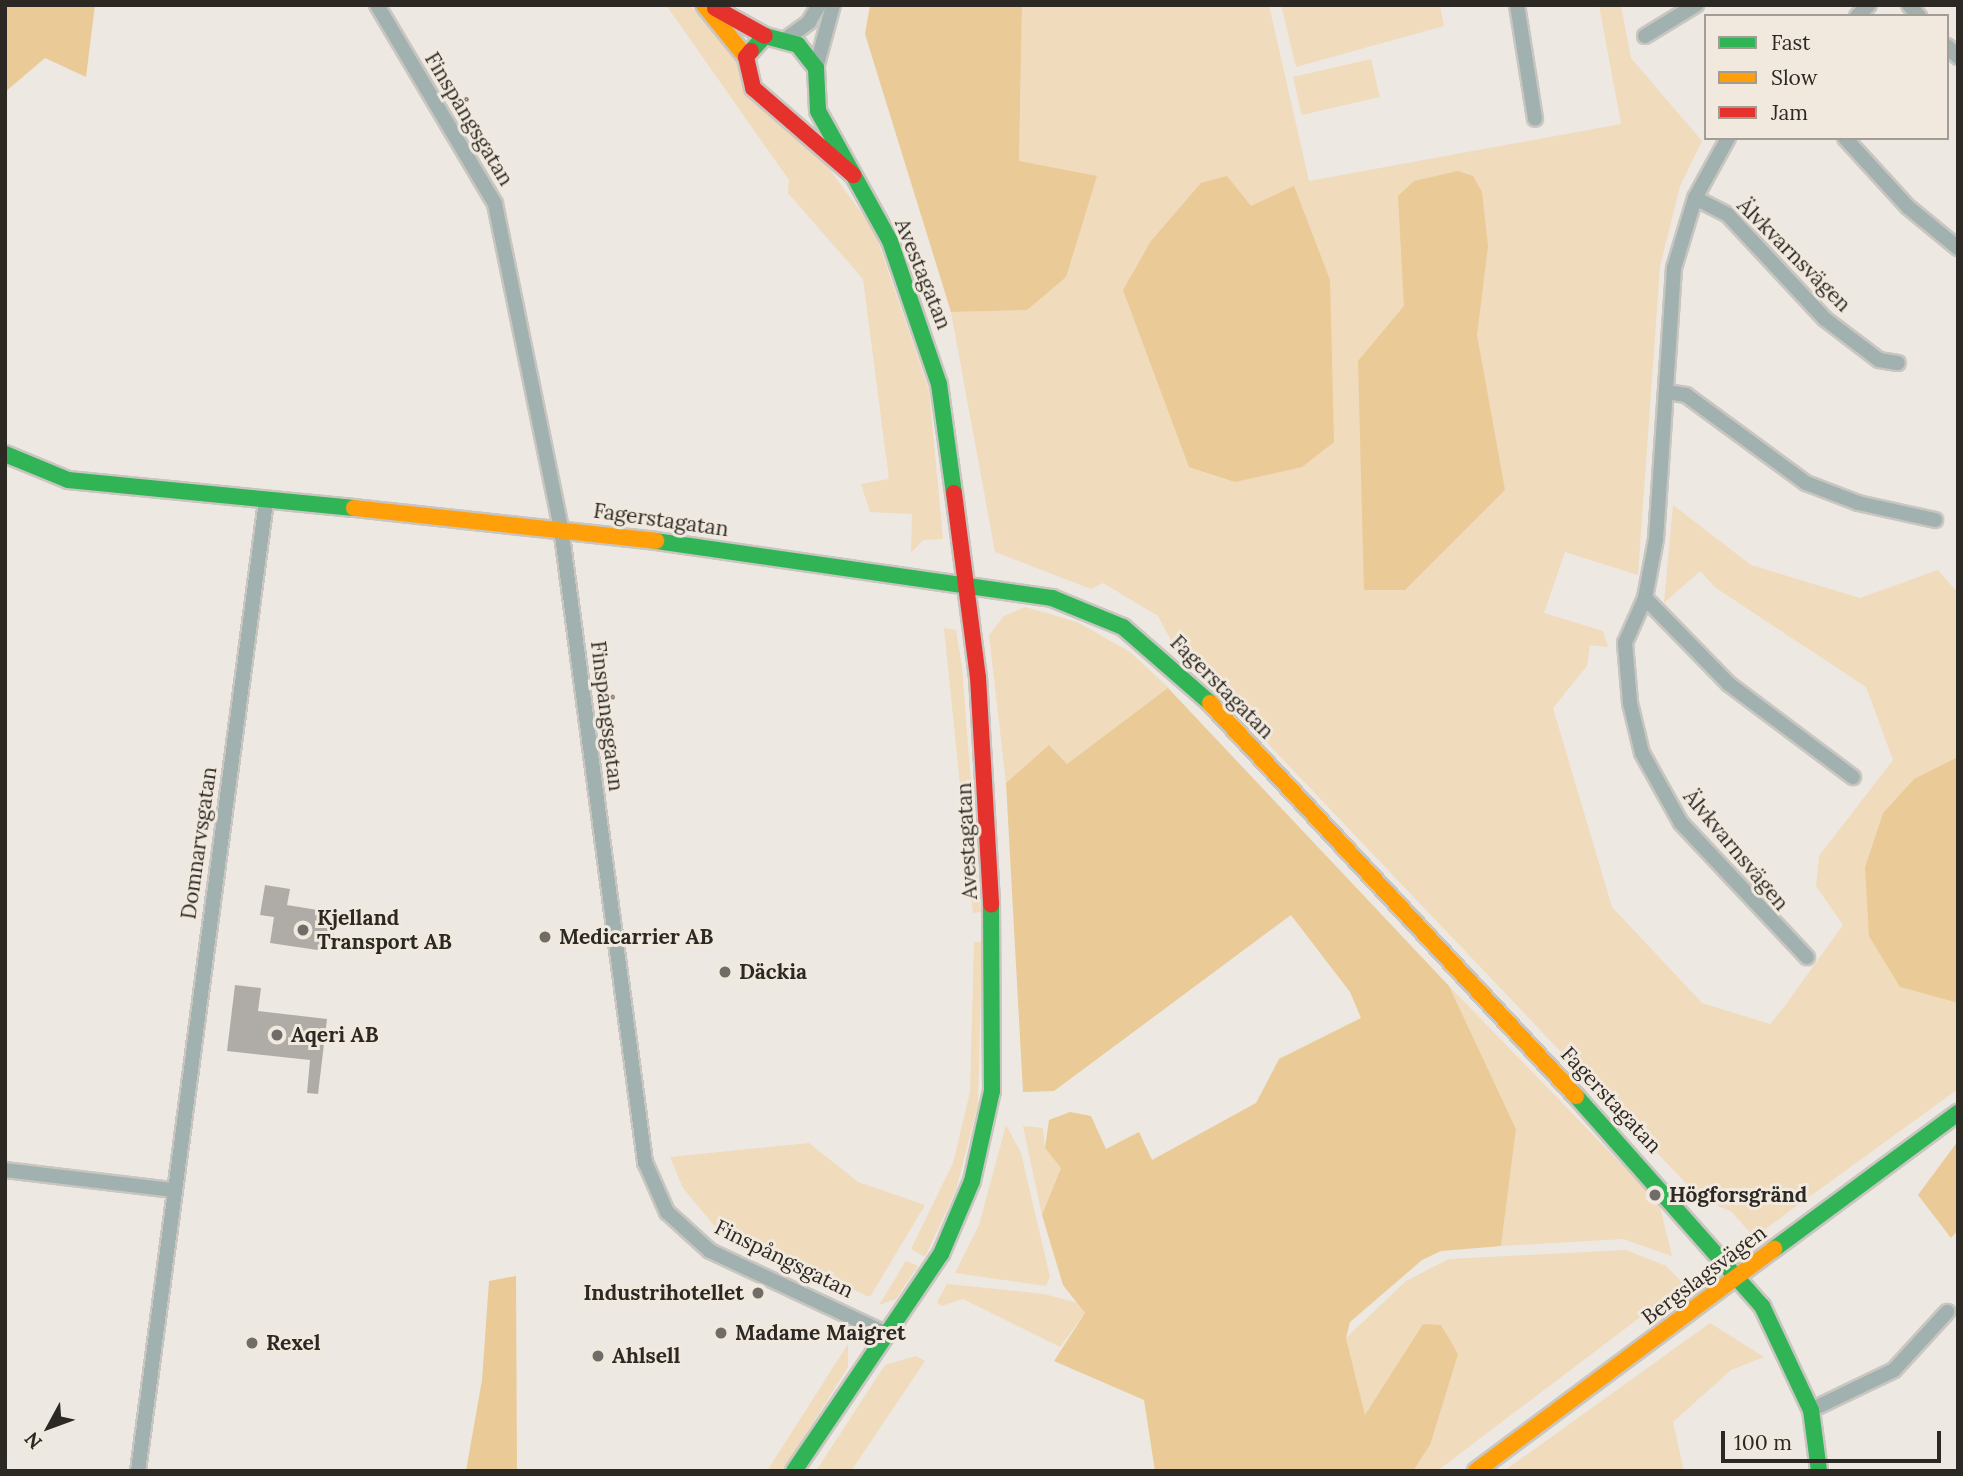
<!DOCTYPE html>
<meta charset="utf-8">
<style>
body{margin:0}
#map{position:relative;width:1963px;height:1476px;overflow:hidden;background:#ede8e2;font-family:Lora,serif}
div>[style]{position:absolute}
.green>*{inset:0;background:#f0dbbc;transform-origin:0 0}
.forest>*{inset:0;background:#eaca96}
.building>*{inset:0;background:#afaca7}
.roads{filter:drop-shadow(2px 0 #c9c6c1) drop-shadow(-2px 0 #c9c6c1) drop-shadow(0 2px #c9c6c1) drop-shadow(0 -2px #c9c6c1)}
.street>*{height:14px;margin:-7px;padding:0 7px;transform-origin:7px;border-radius:7px;background:#a1b1af}
.fast>*{height:16px;margin:-8px;padding:0 8px;transform-origin:8px;border-radius:8px;background:#30b455}
.slow>*{height:16px;margin:-8px;padding:0 8px;transform-origin:8px;border-radius:8px;background:#ff9f0a}
.jam>*{height:16px;margin:-8px;padding:0 8px;transform-origin:8px;border-radius:8px;background:#e5322d}
.dots>*{width:19px;height:19px;translate:-50% -50%;box-sizing:border-box;border:4px solid #f1e9de;border-radius:50%}
span{translate:-50% -50%;white-space:nowrap;text-align:center;line-height:1.15;-webkit-text-stroke:6px #f1e9de;paint-order:stroke}
.street-label{font-size:21px;color:#2c2925}
.poi-label{font-size:21px;color:#2c2925;font-weight:700}
.left{translate:0 -50%;text-align:left}
.right{translate:-100% -50%;text-align:right}
.frame{position:absolute;inset:0;border:7px solid #2c2925;pointer-events:none}
.legend{position:absolute;left:1704px;top:14px;width:245px;height:126px;box-sizing:border-box;background:#f1e9de;border:2px solid #a29c94;margin:0;padding:9px 12px;list-style:none;font-size:21px;color:#2c2925}
.legend li{display:flex;align-items:center;gap:14px;height:35px}
.legend b{width:35px;border:2px solid #a29c94}
.north{position:absolute;left:14px;top:1392px;width:70px;height:70px;-webkit-text-stroke:5px #f1e9de;paint-order:stroke;rotate:229deg;font-size:19px;font-weight:700;line-height:28px;text-align:center;color:#2c2925}
.north::after{content:'';display:block;margin:auto;width:24px;height:32px;background:#2c2925;clip-path:polygon(50% 0,100% 100%,50% 72%,0 100%)}
.scale{position:absolute;left:1721px;top:1431px;width:220px;height:32px;box-sizing:border-box;border:4px solid #2c2925;border-top:0;padding-left:9px;font-size:21px;line-height:24px;white-space:nowrap;color:#2c2925;-webkit-text-stroke:5px #f1e9de;paint-order:stroke}
</style>
<div id="map">
<div class="green">
<div style="clip-path:polygon(666px 5px,688px 5px,730px 41px,750px 99px,811px 144px,874px 230px,929px 390px,943px 539px,923px 540px,911px 553px,912px 514px,870px 512px,861px 484px,889px 479px,863px 279px,788px 193px,789px 180px)"></div>
<div style="clip-path:polygon(1022px 5px,1269px 5px,1309px 181px,1621px 124px,1599px 5px,1621px 5px,1631px 58px,1702px 141px,1680px 186px,1660px 266px,1638px 575px,1565px 552px,1544px 613px,1603px 631px,1608px 647px,1590px 645px,1587px 666px,1553px 708px,1612px 907px,1702px 1003px,1770px 1024px,1784px 1007px,1843px 925px,1816px 886px,1819px 856px,1893px 760px,1866px 687px,1716px 588px,1700px 571px,1664px 603px,1673px 505px,1751px 565px,1860px 598px,1938px 570px,1958px 593px,1958px 757px,1914px 779px,1883px 813px,1865px 867px,1900px 987px,1958px 1003px,1958px 1089px,1754px 1237px,1732px 1212px,1700px 1198px,1173px 644px,1158px 616px,1103px 583px,1091px 589px,995px 552px,951px 312px,1027px 310px,1097px 177px,1019px 161px)"></div>
<div style="clip-path:polygon(1281px 5px,1440px 5px,1444px 26px,1296px 67px)"></div>
<div style="left:1371px;top:59px;width:39px;height:80px;rotate:77deg"></div>
<div style="clip-path:polygon(1025px 607px,1077px 622px,1130px 652px,1169px 688px,1067px 764px,1049px 745px,1006px 783px,989px 635px,1004px 616px)"></div>
<div style="clip-path:polygon(944px 628px,956px 630px,962px 667px,981px 912px,973px 913px)"></div>
<div style="clip-path:polygon(974px 942px,982px 942px,978px 1105px,956px 1190px,925px 1257px,911px 1249px,953px 1163px,970px 1092px)"></div>
<div style="clip-path:polygon(1449px 986px,1659px 1203px,1672px 1256px,1623px 1239px,1501px 1246px,1516px 1129px)"></div>
<div style="clip-path:polygon(1006px 1125px,1021px 1153px,1050px 1277px,1046px 1286px,955px 1273px,979px 1225px)"></div>
<div style="clip-path:polygon(1023px 1126px,1043px 1128px,1045px 1148px,1061px 1168px,1042px 1215px)"></div>
<div style="clip-path:polygon(809px 1143px,858px 1182px,925px 1205px,870px 1297px,717px 1229px,683px 1188px,670px 1157px)"></div>
<div style="clip-path:polygon(1626px 1250px,1666px 1266px,1684px 1284px,1437px 1471px,1413px 1471px,1430px 1445px,1423px 1324px,1365px 1416px,1346px 1338px,1406px 1281px,1449px 1259px)"></div>
<div style="clip-path:polygon(906px 1261px,918px 1266px,896px 1299px,879px 1305px)"></div>
<div style="clip-path:polygon(947px 1284px,1044px 1294px,1077px 1303px,1085px 1313px,1060px 1347px,963px 1299px,941px 1306px,937px 1302px)"></div>
<div style="clip-path:polygon(1710px 1323px,1764px 1357px,1731px 1370px,1673px 1422px,1684px 1471px,1504px 1471px)"></div>
<div style="clip-path:polygon(848px 1344px,848px 1367px,783px 1471px,767px 1471px)"></div>
<div style="clip-path:polygon(916px 1356px,925px 1361px,851px 1471px,816px 1471px,885px 1365px)"></div>
</div>
<div class="forest">
<div style="clip-path:polygon(5px 5px,95px 5px,86px 77px,45px 58px,5px 92px)"></div>
<div style="clip-path:polygon(870px 5px,1022px 5px,1019px 161px,1097px 176px,1066px 277px,1027px 310px,951px 312px,865px 34px)"></div>
<div style="clip-path:polygon(1458px 171px,1473px 176px,1482px 192px,1488px 246px,1477px 335px,1505px 490px,1405px 590px,1364px 590px,1358px 361px,1404px 306px,1398px 196px,1414px 181px)"></div>
<div style="clip-path:polygon(1227px 176px,1251px 206px,1294px 186px,1330px 280px,1334px 442px,1302px 467px,1235px 482px,1189px 467px,1123px 290px,1151px 241px,1201px 183px)"></div>
<div style="clip-path:polygon(1168px 688px,1449px 986px,1516px 1129px,1501px 1246px,1441px 1251px,1422px 1260px,1350px 1322px,1346px 1338px,1365px 1415px,1423px 1324px,1441px 1325px,1458px 1354px,1430px 1445px,1413px 1471px,1155px 1471px,1144px 1400px,1054px 1361px,1085px 1313px,1063px 1285px,1042px 1215px,1061px 1168px,1045px 1148px,1049px 1120px,1070px 1112px,1091px 1116px,1106px 1149px,1139px 1132px,1152px 1160px,1256px 1103px,1279px 1059px,1361px 1018px,1350px 992px,1291px 915px,1054px 1091px,1023px 1092px,1006px 783px,1049px 745px,1067px 764px)"></div>
<div style="clip-path:polygon(1958px 757px,1958px 1003px,1900px 987px,1869px 936px,1865px 867px,1883px 813px,1914px 779px)"></div>
<div style="clip-path:polygon(1958px 1141px,1958px 1230px,1951px 1238px,1918px 1195px)"></div>
<div style="clip-path:polygon(516px 1276px,517px 1471px,466px 1471px,482px 1380px,489px 1281px)"></div>
</div>
<div class="building">
<div style="clip-path:polygon(265px 885px,290px 889px,287px 905px,336px 913px,331px 952px,270px 943px,274px 917px,260px 915px)"></div>
<div style="clip-path:polygon(235px 985px,261px 988px,258px 1011px,327px 1019px,318px 1094px,307px 1093px,310px 1060px,227px 1051px)"></div>
</div>
<div class="roads">
<div class="street">
<div style="left:377px;top:5px;width:231px;rotate:59.3deg"></div>
<div style="left:495px;top:204px;width:331px;rotate:78.5deg"></div>
<div style="left:561px;top:528px;width:640px;rotate:82.45deg"></div>
<div style="left:645px;top:1162px;width:55px;rotate:66.3deg"></div>
<div style="left:667px;top:1212px;width:58px;rotate:42.2deg"></div>
<div style="left:710px;top:1251px;width:193px;rotate:25.1deg"></div>
<div style="left:1517px;top:5px;width:115px;rotate:81deg"></div>
<div style="left:1909px;top:5px;width:15px;rotate:48deg"></div>
<div style="left:1857px;top:16px;width:16px;rotate:-43deg"></div>
<div style="left:1645px;top:36px;width:60px;rotate:-31.3deg"></div>
<div style="left:786px;top:39px;width:29px;rotate:-36deg"></div>
<div style="left:809px;top:22px;width:20px;rotate:-60deg"></div>
<div style="left:1947px;top:46px;width:16px;rotate:45deg"></div>
<div style="left:816px;top:68px;width:65px;rotate:-74.9deg"></div>
<div style="left:1728px;top:138px;width:68px;rotate:118.8deg"></div>
<div style="left:1695px;top:198px;width:73px;rotate:106.7deg"></div>
<div style="left:1674px;top:268px;width:272px;rotate:93.8deg"></div>
<div style="left:1656px;top:539px;width:60px;rotate:100.6deg"></div>
<div style="left:1645px;top:598px;width:49px;rotate:114deg"></div>
<div style="left:1625px;top:643px;width:60px;rotate:85.2deg"></div>
<div style="left:1630px;top:703px;width:51px;rotate:76.5deg"></div>
<div style="left:1642px;top:753px;width:80px;rotate:60.9deg"></div>
<div style="left:1681px;top:823px;width:184px;rotate:46.8deg"></div>
<div style="left:1845px;top:138px;width:93px;rotate:47.6deg"></div>
<div style="left:1908px;top:207px;width:65px;rotate:39.4deg"></div>
<div style="left:1695px;top:198px;width:37px;rotate:27deg"></div>
<div style="left:1728px;top:215px;width:142px;rotate:47deg"></div>
<div style="left:1825px;top:319px;width:68px;rotate:37.2deg"></div>
<div style="left:1879px;top:360px;width:19px;rotate:9deg"></div>
<div style="left:1667px;top:392px;width:19px;rotate:9deg"></div>
<div style="left:1686px;top:395px;width:149px;rotate:36.3deg"></div>
<div style="left:1806px;top:483px;width:56px;rotate:21deg"></div>
<div style="left:1858px;top:503px;width:79px;rotate:12.4deg"></div>
<div style="left:1645px;top:598px;width:120px;rotate:45.7deg"></div>
<div style="left:1729px;top:684px;width:155px;rotate:36.9deg"></div>
<div style="left:5px;top:1170px;width:169px;rotate:6.8deg"></div>
<div style="left:1811px;top:1410px;width:92px;rotate:-25.7deg"></div>
<div style="left:1894px;top:1370px;width:79px;rotate:-47.6deg"></div>
<div style="left:138px;top:1471px;width:978px;rotate:-82.48deg"></div>
</div>
<div class="fast">
<div style="left:751px;top:51px;width:21px;rotate:-47deg"></div>
<div style="left:765px;top:36px;width:34px;rotate:15deg"></div>
<div style="left:798px;top:45px;width:29px;rotate:52deg"></div>
<div style="left:816px;top:68px;width:43px;rotate:87.3deg"></div>
<div style="left:818px;top:111px;width:149px;rotate:61deg"></div>
<div style="left:890px;top:241px;width:151px;rotate:71.1deg"></div>
<div style="left:939px;top:384px;width:110px;rotate:82.2deg"></div>
<div style="left:5px;top:454px;width:68px;rotate:22.4deg"></div>
<div style="left:68px;top:480px;width:287px;rotate:5.6deg"></div>
<div style="left:656px;top:541px;width:400px;rotate:8.2deg"></div>
<div style="left:1052px;top:598px;width:77px;rotate:22.2deg"></div>
<div style="left:1123px;top:627px;width:116px;rotate:41.1deg"></div>
<div style="left:1576px;top:1096px;width:281px;rotate:48.5deg"></div>
<div style="left:1762px;top:1306px;width:115px;rotate:64.8deg"></div>
<div style="left:1811px;top:1410px;width:62px;rotate:82.5deg"></div>
<div style="left:1774px;top:1249px;width:229px;rotate:-36.5deg"></div>
<div style="left:794px;top:1471px;width:262px;rotate:-55.9deg"></div>
<div style="left:941px;top:1254px;width:79px;rotate:-67deg"></div>
<div style="left:972px;top:1181px;width:92px;rotate:-77.5deg"></div>
<div style="left:992px;top:1091px;width:186px;rotate:-90.3deg"></div>
</div>
<div class="slow">
<div style="left:704px;top:5px;width:67px;rotate:51.1deg"></div>
<div style="left:354px;top:508px;width:304px;rotate:6.2deg"></div>
<div style="left:1210px;top:703px;width:537px;rotate:47.04deg"></div>
<div style="left:1476px;top:1471px;width:372px;rotate:-36.7deg"></div>
</div>
<div class="jam">
<div style="left:715px;top:8px;width:57px;rotate:29.2deg"></div>
<div style="left:751px;top:51px;width:8px;rotate:130deg"></div>
<div style="left:746px;top:57px;width:32px;rotate:77deg"></div>
<div style="left:753px;top:88px;width:133px;rotate:41deg"></div>
<div style="left:954px;top:493px;width:186px;rotate:82.6deg"></div>
<div style="left:978px;top:677px;width:228px;rotate:86.7deg"></div>
</div>
</div>
<div class="dots">
<div style="left:303px;top:930px;background:#706c67"></div>
<div style="left:545px;top:937px;background:#706c67"></div>
<div style="left:725px;top:972px;background:#706c67"></div>
<div style="left:277px;top:1035px;background:#706c67"></div>
<div style="left:1655px;top:1195px;background:#706c67"></div>
<div style="left:758px;top:1293px;background:#706c67"></div>
<div style="left:721px;top:1333px;background:#706c67"></div>
<div style="left:252px;top:1343px;background:#706c67"></div>
<div style="left:598px;top:1356px;background:#706c67"></div>
</div>
<div class="street-label">
<span style="left:469px;top:119px;rotate:59deg">Finspångsgatan</span>
<span style="left:1794px;top:255px;rotate:45deg">Älvkvarnsvägen</span>
<span style="left:923px;top:274px;rotate:68deg">Avestagatan</span>
<span style="left:661px;top:520px;rotate:8deg">Fagerstagatan</span>
<span style="left:1222px;top:687px;rotate:45deg">Fagerstagatan</span>
<span style="left:607px;top:716px;rotate:83deg">Finspångsgatan</span>
<span style="left:967px;top:841px;rotate:-93deg">Avestagatan</span>
<span style="left:199px;top:843px;rotate:-82deg">Domnarvsgatan</span>
<span style="left:1736px;top:850px;rotate:50deg">Älvkvarnsvägen</span>
<span style="left:1611px;top:1100px;rotate:47deg">Fagerstagatan</span>
<span style="left:784px;top:1259px;rotate:26deg">Finspångsgatan</span>
<span style="left:1704px;top:1275px;rotate:-37deg">Bergslagsvägen</span>
</div>
<div class="poi-label">
<span class="left" style="left:317px;top:930px">Kjelland<br>Transport AB</span>
<span class="left" style="left:559px;top:937px">Medicarrier AB</span>
<span class="left" style="left:739px;top:972px">Däckia</span>
<span class="left" style="left:291px;top:1035px">Aqeri AB</span>
<span class="left" style="left:1669px;top:1195px">Högforsgränd</span>
<span class="right" style="left:744px;top:1293px">Industrihotellet</span>
<span class="left" style="left:735px;top:1333px">Madame Maigret</span>
<span class="left" style="left:266px;top:1343px">Rexel</span>
<span class="left" style="left:612px;top:1356px">Ahlsell</span>
</div>
<div class="frame"></div>
<ul class="legend">
<li><b style="height:9px;background:#30b455"></b>Fast</li>
<li><b style="height:9px;background:#ff9f0a"></b>Slow</li>
<li><b style="height:9px;background:#e5322d"></b>Jam</li>
</ul>
<div class="north">N</div>
<div class="scale">100 m</div>
</div>
